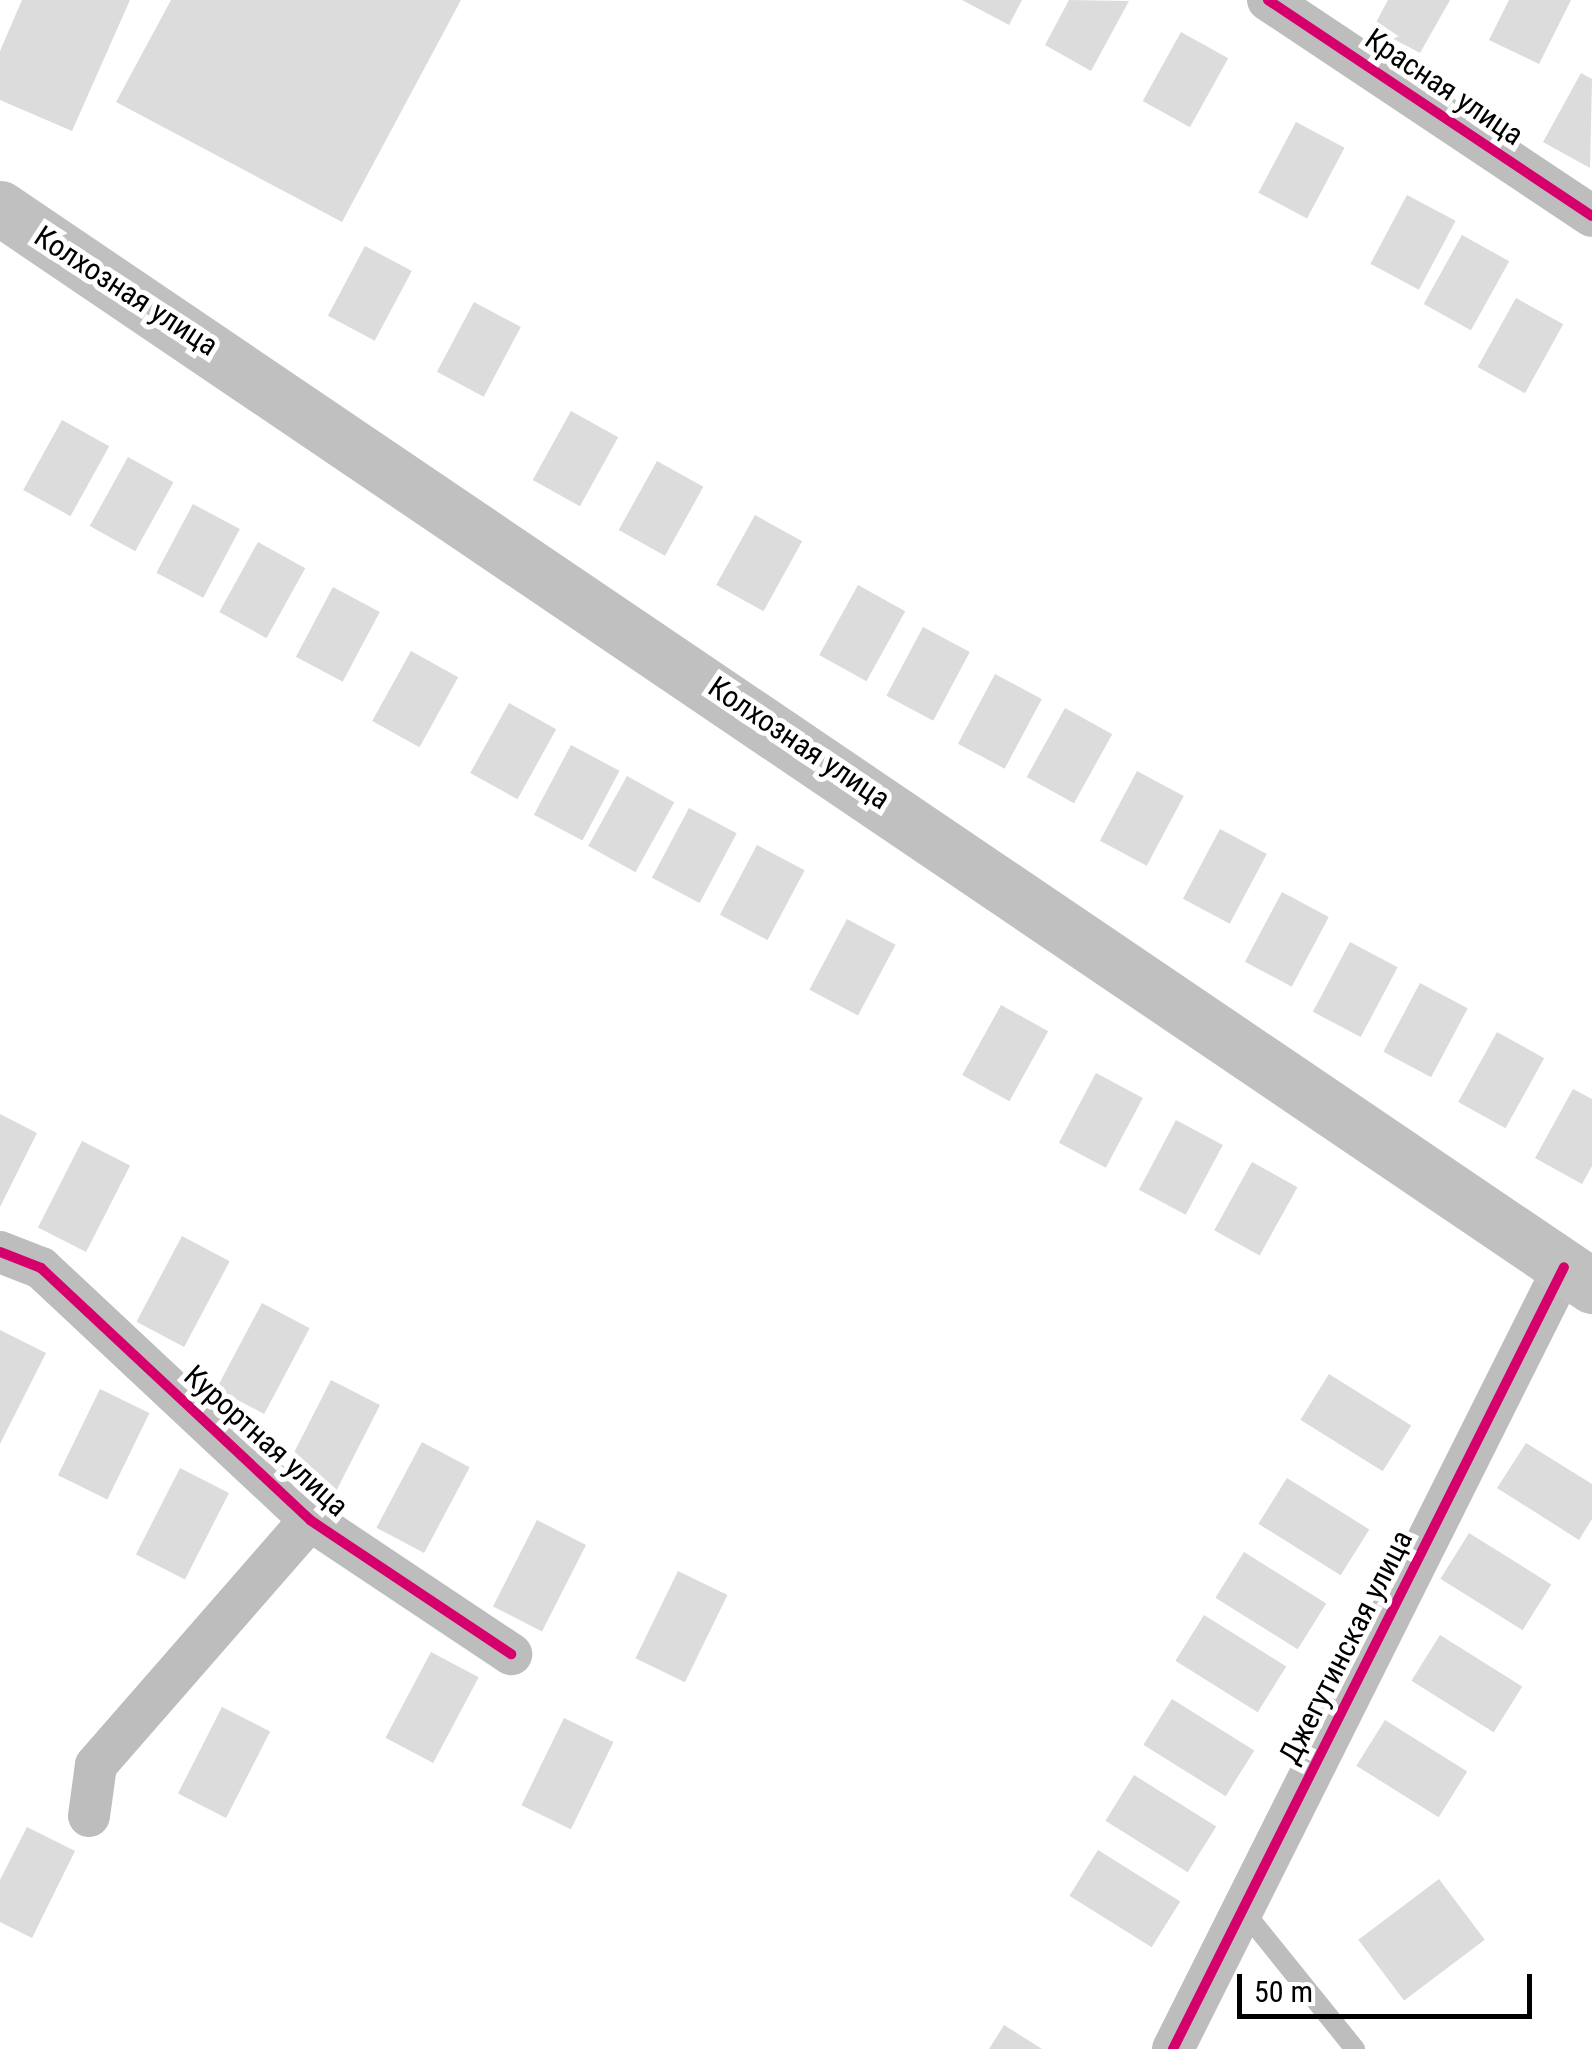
<!DOCTYPE html>
<meta charset="utf-8">
<style>
body{margin:0}
#map{position:relative;width:1592px;height:2049px;overflow:hidden;background:#fff;font-family:"Roboto Condensed",sans-serif}
div>[style]{position:absolute}
.building>*{inset:0;background:#dcdcdc;transform-origin:0 0}
.lane>*{height:20px;margin:-10px;padding:0 10px;transform-origin:10px;border-radius:10px;background:#bdbdbd}
.street>*{height:42px;margin:-21px;padding:0 21px;transform-origin:21px;border-radius:21px;background:#bdbdbd}
.secondary>*{height:55px;margin:-27.5px;padding:0 27.5px;transform-origin:27.5px;border-radius:27.5px;background:#c0c0c0}
.cycleway>*{height:10px;margin:-5px;padding:0 5px;transform-origin:5px;border-radius:5px;background:#d6006c}
span{translate:-50% -50%;white-space:nowrap;text-align:center;line-height:1.15;-webkit-text-stroke:10px #fff;paint-order:stroke}
.street-label{font-size:30px;color:#000}
.scale{position:absolute;left:1237px;top:1974px;width:295px;height:45px;box-sizing:border-box;border:5px solid #000;border-top:0;padding-left:12px;font-size:30px;line-height:35px;white-space:nowrap;color:#000;-webkit-text-stroke:8px #fff;paint-order:stroke}
</style>
<div id="map">
<div class="building">
<div style="clip-path:polygon(22px 0,130px 0,72px 131px,0 100px,0 51px)"></div>
<div style="clip-path:polygon(171px 0,461px 0,342px 222px,116px 102px)"></div>
<div style="clip-path:polygon(962px 0,1022px 0,1009px 25px)"></div>
<div style="clip-path:polygon(1069px 0,1129px 1px,1091px 71px,1045px 45px)"></div>
<div style="clip-path:polygon(1388px 0,1450px 0,1420px 53px,1373px 28px)"></div>
<div style="clip-path:polygon(1509px 0,1571px 0,1539px 64px,1489px 40px)"></div>
<div style="left:1181px;top:32px;width:54px;height:79px;rotate:29deg"></div>
<div style="clip-path:polygon(1581px 73px,1592px 79px,1590px 168px,1543px 142px)"></div>
<div style="left:1296px;top:122px;width:55px;height:80px;rotate:28deg"></div>
<div style="left:1407px;top:195px;width:55px;height:78px;rotate:28deg"></div>
<div style="left:1462px;top:235px;width:54px;height:79px;rotate:29deg"></div>
<div style="left:365px;top:246px;width:53px;height:79px;rotate:28deg"></div>
<div style="left:1516px;top:298px;width:54px;height:79px;rotate:29deg"></div>
<div style="left:474px;top:302px;width:53px;height:79px;rotate:28deg"></div>
<div style="left:571px;top:411px;width:54px;height:79px;rotate:29deg"></div>
<div style="left:62px;top:420px;width:54px;height:80px;rotate:29deg"></div>
<div style="left:128px;top:457px;width:52px;height:79px;rotate:29deg"></div>
<div style="left:657px;top:461px;width:53px;height:79px;rotate:29deg"></div>
<div style="left:193px;top:504px;width:53px;height:78px;rotate:28deg"></div>
<div style="left:755px;top:515px;width:54px;height:80px;rotate:29deg"></div>
<div style="left:258px;top:542px;width:54px;height:80px;rotate:29deg"></div>
<div style="left:858px;top:585px;width:54px;height:80px;rotate:29deg"></div>
<div style="left:333px;top:587px;width:53px;height:79px;rotate:28deg"></div>
<div style="left:923px;top:627px;width:53px;height:78px;rotate:28deg"></div>
<div style="left:411px;top:651px;width:54px;height:80px;rotate:29deg"></div>
<div style="left:995px;top:674px;width:53px;height:79px;rotate:28deg"></div>
<div style="left:509px;top:703px;width:54px;height:80px;rotate:29deg"></div>
<div style="left:1065px;top:708px;width:54px;height:79px;rotate:29deg"></div>
<div style="left:571px;top:745px;width:55px;height:79px;rotate:28deg"></div>
<div style="left:1137px;top:771px;width:53px;height:79px;rotate:28deg"></div>
<div style="left:627px;top:776px;width:54px;height:80px;rotate:29deg"></div>
<div style="left:689px;top:808px;width:54px;height:79px;rotate:28deg"></div>
<div style="left:1220px;top:829px;width:53px;height:79px;rotate:28deg"></div>
<div style="left:757px;top:845px;width:54px;height:79px;rotate:28deg"></div>
<div style="left:1282px;top:892px;width:53px;height:79px;rotate:28deg"></div>
<div style="left:847px;top:919px;width:55px;height:80px;rotate:28deg"></div>
<div style="left:1350px;top:942px;width:54px;height:79px;rotate:28deg"></div>
<div style="left:1420px;top:983px;width:54px;height:78px;rotate:28deg"></div>
<div style="left:1001px;top:1005px;width:54px;height:80px;rotate:29deg"></div>
<div style="left:1497px;top:1032px;width:54px;height:80px;rotate:29deg"></div>
<div style="left:1096px;top:1073px;width:53px;height:79px;rotate:28deg"></div>
<div style="clip-path:polygon(1573px 1089px,1592px 1099px,1592px 1166px,1582px 1184px,1535px 1158px)"></div>
<div style="clip-path:polygon(0 1114px,37px 1133px,0 1207px)"></div>
<div style="left:1176px;top:1120px;width:53px;height:79px;rotate:28deg"></div>
<div style="left:82px;top:1141px;width:54px;height:97px;rotate:27deg"></div>
<div style="left:1252px;top:1162px;width:52px;height:78px;rotate:29deg"></div>
<div style="left:182px;top:1236px;width:54px;height:97px;rotate:28deg"></div>
<div style="left:262px;top:1303px;width:54px;height:97px;rotate:28deg"></div>
<div style="clip-path:polygon(0 1330px,46px 1353px,0 1444px)"></div>
<div style="left:1329px;top:1374px;width:97px;height:54px;rotate:32deg"></div>
<div style="left:331px;top:1380px;width:55px;height:96px;rotate:27deg"></div>
<div style="left:100px;top:1389px;width:55px;height:96px;rotate:26deg"></div>
<div style="left:422px;top:1442px;width:54px;height:97px;rotate:28deg"></div>
<div style="clip-path:polygon(1526px 1443px,1592px 1484px,1592px 1519px,1579px 1540px,1497px 1488px)"></div>
<div style="left:180px;top:1468px;width:55px;height:97px;rotate:27deg"></div>
<div style="left:1287px;top:1478px;width:97px;height:54px;rotate:32deg"></div>
<div style="left:537px;top:1520px;width:55px;height:97px;rotate:27deg"></div>
<div style="left:1469px;top:1533px;width:97px;height:54px;rotate:32deg"></div>
<div style="left:1244px;top:1552px;width:97px;height:54px;rotate:32deg"></div>
<div style="left:678px;top:1571px;width:55px;height:97px;rotate:26deg"></div>
<div style="left:1204px;top:1615px;width:97px;height:54px;rotate:32deg"></div>
<div style="left:1440px;top:1635px;width:97px;height:54px;rotate:32deg"></div>
<div style="left:431px;top:1652px;width:54px;height:97px;rotate:28deg"></div>
<div style="left:1172px;top:1699px;width:97px;height:54px;rotate:32deg"></div>
<div style="left:222px;top:1707px;width:54px;height:97px;rotate:27deg"></div>
<div style="left:564px;top:1718px;width:55px;height:97px;rotate:26deg"></div>
<div style="left:1385px;top:1720px;width:97px;height:54px;rotate:32deg"></div>
<div style="left:1134px;top:1775px;width:97px;height:54px;rotate:32deg"></div>
<div style="clip-path:polygon(27px 1827px,75px 1851px,32px 1938px,0 1922px,0 1880px)"></div>
<div style="left:1098px;top:1850px;width:97px;height:54px;rotate:32deg"></div>
<div style="left:1439px;top:1879px;width:76px;height:101px;rotate:53deg"></div>
<div style="clip-path:polygon(1004px 2025px,1042px 2049px,989px 2049px)"></div>
</div>
<div class="lane">
<div style="left:1242px;top:1909px;width:180px;rotate:51.1deg"></div>
</div>
<div class="street">
<div style="left:1268px;top:0;width:389px;rotate:33.7deg"></div>
<div style="left:0;top:1252px;width:44px;rotate:21.3deg"></div>
<div style="left:41px;top:1268px;width:369px;rotate:43.1deg"></div>
<div style="left:310px;top:1520px;width:242px;rotate:33.7deg"></div>
<div style="left:89px;top:1816px;width:51px;rotate:-82.2deg"></div>
<div style="left:96px;top:1765px;width:325px;rotate:-48.9deg"></div>
<div style="left:1173px;top:2049px;width:874px;rotate:-63.43deg"></div>
</div>
<div class="secondary">
<div style="left:0;top:208px;width:1923px;rotate:34.1deg"></div>
</div>
<div class="cycleway">
<div style="left:1268px;top:0;width:389px;rotate:33.7deg"></div>
<div style="left:0;top:1252px;width:44px;rotate:21.3deg"></div>
<div style="left:41px;top:1268px;width:369px;rotate:43.1deg"></div>
<div style="left:310px;top:1520px;width:242px;rotate:33.7deg"></div>
<div style="left:1173px;top:2049px;width:874px;rotate:-63.43deg"></div>
</div>
<div class="street-label">
<span style="left:1444px;top:87px;rotate:34deg">Красная улица</span>
<span style="left:126px;top:291px;rotate:33deg">Колхозная улица</span>
<span style="left:799px;top:743px;rotate:34deg">Колхозная улица</span>
<span style="left:266px;top:1441px;rotate:42deg">Курортная улица</span>
<span style="left:1346px;top:1647px;rotate:-63deg">Джегутинская улица</span>
</div>
<div class="scale">50 m</div>
</div>
